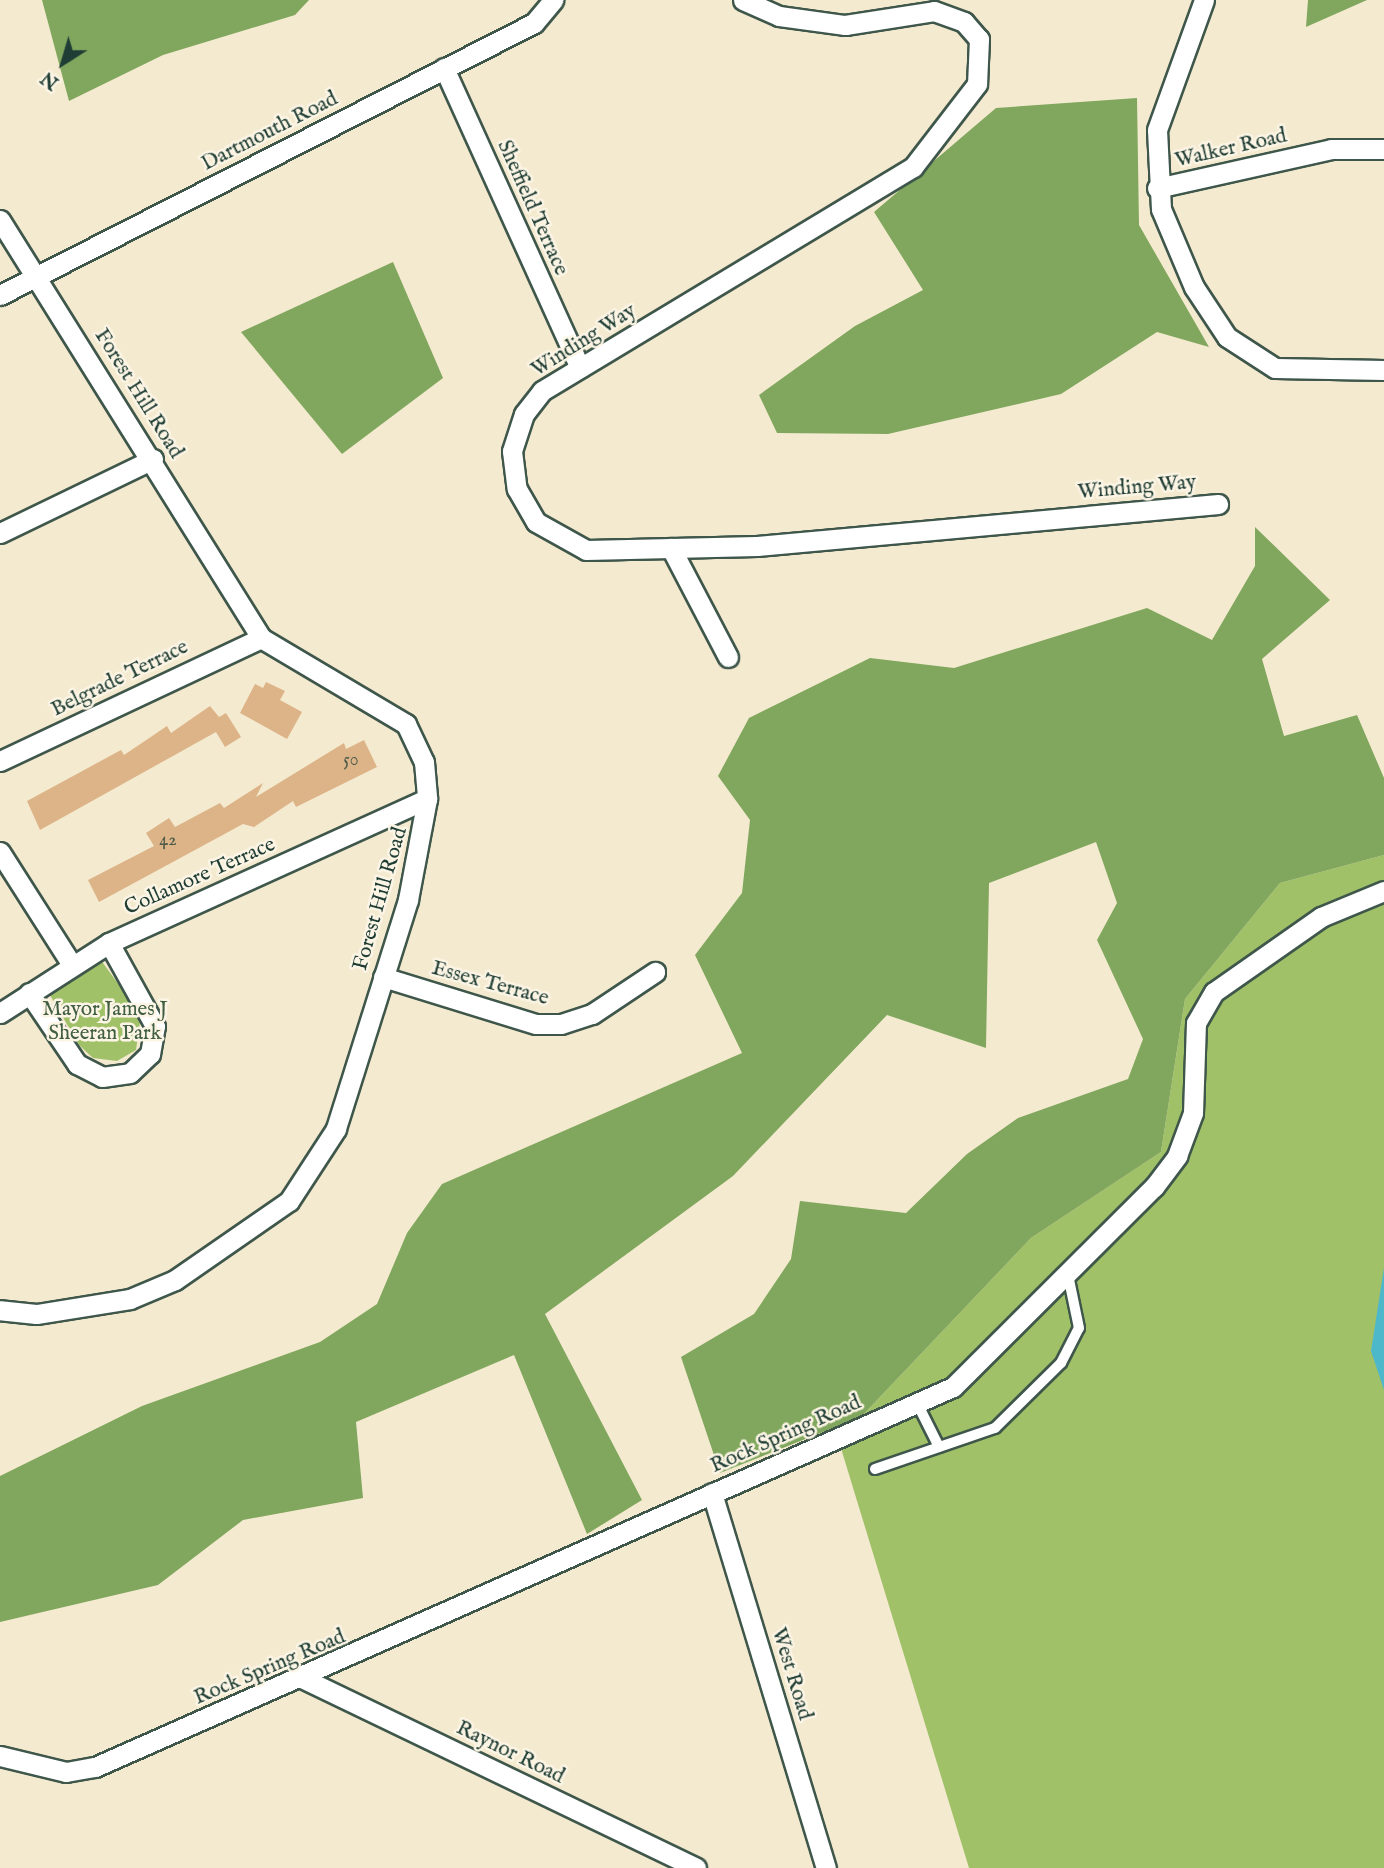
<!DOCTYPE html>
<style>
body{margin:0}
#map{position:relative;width:1384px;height:1868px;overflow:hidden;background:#f4ead0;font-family:"IM FELL English",serif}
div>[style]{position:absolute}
.green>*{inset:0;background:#a1c169}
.forest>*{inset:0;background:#80a75d}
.water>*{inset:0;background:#4eb8cb}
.building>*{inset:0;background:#dcb488}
.roads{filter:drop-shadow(2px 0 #3f574b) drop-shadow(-2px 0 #3f574b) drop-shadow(0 2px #3f574b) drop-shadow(0 -2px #3f574b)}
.lane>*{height:10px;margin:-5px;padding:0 5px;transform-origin:5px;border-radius:5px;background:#fff}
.street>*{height:19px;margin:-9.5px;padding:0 9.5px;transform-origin:9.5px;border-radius:9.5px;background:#fff}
span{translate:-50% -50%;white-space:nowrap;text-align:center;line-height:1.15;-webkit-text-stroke:5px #fcf5e5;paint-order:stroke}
.number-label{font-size:18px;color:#4e5b49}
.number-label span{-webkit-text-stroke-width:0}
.street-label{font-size:21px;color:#1f3d34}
.park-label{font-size:21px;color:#405e41}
.north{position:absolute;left:28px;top:28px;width:70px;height:70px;-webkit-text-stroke:5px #fcf5e5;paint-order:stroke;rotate:217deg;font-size:19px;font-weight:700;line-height:28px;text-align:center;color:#1f3d34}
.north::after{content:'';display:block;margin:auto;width:24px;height:32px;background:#1f3d34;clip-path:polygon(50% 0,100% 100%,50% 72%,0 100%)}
</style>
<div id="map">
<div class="green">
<div style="clip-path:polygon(1384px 855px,1384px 1868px,969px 1868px,836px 1432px,861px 1417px,1031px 1238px,1161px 1152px,1185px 999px,1280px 883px)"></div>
<div style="clip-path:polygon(100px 959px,141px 1015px,136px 1050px,117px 1061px,93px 1058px,79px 1045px,50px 995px)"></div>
</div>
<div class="forest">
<div style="clip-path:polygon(42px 0,309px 0,295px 15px,163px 55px,69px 101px)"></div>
<div style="clip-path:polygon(1308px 0,1367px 0,1306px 27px)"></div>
<div style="clip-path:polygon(1137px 98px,1139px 225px,1209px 347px,1157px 332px,1061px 394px,888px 434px,777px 433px,759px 395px,855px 326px,923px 290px,874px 212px,996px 108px)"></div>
<div style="clip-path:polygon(393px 262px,443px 378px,342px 454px,241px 332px)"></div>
<div style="clip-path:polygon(1255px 527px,1330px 600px,1262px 659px,1284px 736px,1357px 715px,1384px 778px,1384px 855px,1280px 883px,1185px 999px,1161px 1152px,1031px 1238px,861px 1417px,720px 1473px,681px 1357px,754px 1314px,791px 1259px,800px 1201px,906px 1213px,967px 1154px,1018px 1118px,1128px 1079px,1143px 1039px,1097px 940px,1117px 903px,1096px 842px,989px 883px,986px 1048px,887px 1015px,733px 1176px,545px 1314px,642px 1500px,587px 1534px,514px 1355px,356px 1422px,363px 1498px,243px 1520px,158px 1585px,0 1622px,0 1476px,142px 1406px,320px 1342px,377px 1304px,407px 1233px,442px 1184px,742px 1053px,695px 955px,742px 893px,750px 820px,718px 776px,749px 718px,870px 658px,954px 668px,1147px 608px,1212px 640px,1255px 566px)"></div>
</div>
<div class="water">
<div style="clip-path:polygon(1384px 1268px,1384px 1390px,1371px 1351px)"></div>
</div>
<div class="building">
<div style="clip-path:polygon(266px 682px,285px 691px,280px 700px,302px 712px,287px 739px,240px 713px,255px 684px,263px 688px)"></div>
<div style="clip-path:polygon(210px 706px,219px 717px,226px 713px,241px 737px,225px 747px,216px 732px,40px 830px,27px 801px,121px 750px,124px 755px,167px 726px,171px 733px)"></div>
<div style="clip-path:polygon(364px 740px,377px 767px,296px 807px,293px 801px,254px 827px,243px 824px,99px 902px,88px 880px,154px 846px,146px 833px,169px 818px,175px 827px,220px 803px,224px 808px,263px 783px,256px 797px,344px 743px,346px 749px)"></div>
</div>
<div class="roads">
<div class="lane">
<div style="left:917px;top:1403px;width:49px;rotate:63.4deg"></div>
<div style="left:875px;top:1469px;width:127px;rotate:-18.9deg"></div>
<div style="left:995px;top:1428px;width:93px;rotate:-44.6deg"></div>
<div style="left:1061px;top:1363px;width:39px;rotate:-63deg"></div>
<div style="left:1079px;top:1328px;width:54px;rotate:-101.7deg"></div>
</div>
<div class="street">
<div style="left:743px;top:0;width:39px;rotate:24deg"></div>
<div style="left:779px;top:16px;width:67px;rotate:7.8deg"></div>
<div style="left:845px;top:25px;width:90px;rotate:-8.9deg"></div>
<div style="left:934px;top:11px;width:32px;rotate:20deg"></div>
<div style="left:964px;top:22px;width:23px;rotate:49deg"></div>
<div style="left:979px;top:39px;width:45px;rotate:92.5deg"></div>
<div style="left:977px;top:84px;width:105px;rotate:127.6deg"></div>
<div style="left:913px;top:167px;width:433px;rotate:148.9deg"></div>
<div style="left:542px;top:391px;width:29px;rotate:128deg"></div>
<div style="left:524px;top:414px;width:39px;rotate:108deg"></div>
<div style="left:512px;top:451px;width:38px;rotate:83deg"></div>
<div style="left:517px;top:489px;width:38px;rotate:60deg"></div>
<div style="left:536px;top:522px;width:57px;rotate:29.2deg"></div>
<div style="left:586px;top:550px;width:171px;rotate:-1.3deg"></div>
<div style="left:757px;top:546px;width:463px;rotate:-5.2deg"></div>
<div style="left:1204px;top:0;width:138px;rotate:109.9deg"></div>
<div style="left:1157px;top:130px;width:79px;rotate:87.1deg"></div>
<div style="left:1161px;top:209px;width:85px;rotate:67.1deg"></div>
<div style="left:1194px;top:287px;width:60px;rotate:56.6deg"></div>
<div style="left:1227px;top:337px;width:57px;rotate:32.9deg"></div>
<div style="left:1275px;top:368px;width:109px;rotate:1.1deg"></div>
<div style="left:444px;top:68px;width:329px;rotate:65.6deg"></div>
<div style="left:1157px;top:188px;width:178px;rotate:-12.6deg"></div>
<div style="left:1331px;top:149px;width:53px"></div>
<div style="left:0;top:220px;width:493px;rotate:58deg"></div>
<div style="left:261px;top:638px;width:169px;rotate:30.7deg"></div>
<div style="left:406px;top:724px;width:42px;rotate:64.7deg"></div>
<div style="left:424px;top:762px;width:37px;rotate:85deg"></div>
<div style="left:427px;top:799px;width:103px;rotate:100.7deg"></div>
<div style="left:408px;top:900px;width:240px;rotate:107.5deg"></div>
<div style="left:336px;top:1129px;width:86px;rotate:123.1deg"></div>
<div style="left:289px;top:1201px;width:139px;rotate:145.3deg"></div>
<div style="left:175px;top:1280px;width:49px;rotate:157.1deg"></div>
<div style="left:130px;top:1299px;width:95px;rotate:170.9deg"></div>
<div style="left:36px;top:1314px;width:36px;rotate:-174deg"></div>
<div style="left:0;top:295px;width:599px;rotate:-26.99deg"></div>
<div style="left:534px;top:23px;width:30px;rotate:-50deg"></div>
<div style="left:0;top:533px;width:170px;rotate:-25.8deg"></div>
<div style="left:671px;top:548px;width:123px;rotate:62.4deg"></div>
<div style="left:0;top:761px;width:289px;rotate:-25.2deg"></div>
<div style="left:0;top:852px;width:134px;rotate:57.5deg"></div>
<div style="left:383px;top:977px;width:160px;rotate:17.1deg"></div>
<div style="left:536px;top:1024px;width:25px"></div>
<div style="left:561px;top:1024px;width:33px;rotate:-18deg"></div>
<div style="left:592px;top:1014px;width:76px;rotate:-33.7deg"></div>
<div style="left:29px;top:993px;width:86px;rotate:55.9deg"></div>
<div style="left:77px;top:1064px;width:28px;rotate:27deg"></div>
<div style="left:102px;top:1077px;width:28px;rotate:-8deg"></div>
<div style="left:130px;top:1073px;width:28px;rotate:-44deg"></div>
<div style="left:150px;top:1054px;width:28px;rotate:-80deg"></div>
<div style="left:155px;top:1026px;width:95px;rotate:-119deg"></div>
<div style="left:0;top:1013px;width:130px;rotate:-32.7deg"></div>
<div style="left:109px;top:943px;width:349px;rotate:-24.4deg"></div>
<div style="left:712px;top:1493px;width:392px;rotate:73.1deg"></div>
<div style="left:304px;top:1679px;width:435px;rotate:25.7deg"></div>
<div style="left:0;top:1756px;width:68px;rotate:13.6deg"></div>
<div style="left:66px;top:1772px;width:29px;rotate:-10deg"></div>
<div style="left:95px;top:1767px;width:938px;rotate:-23.89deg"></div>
<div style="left:953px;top:1387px;width:284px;rotate:-44.9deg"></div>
<div style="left:1154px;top:1187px;width:39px;rotate:-53deg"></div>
<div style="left:1177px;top:1156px;width:46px;rotate:-69.6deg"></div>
<div style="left:1193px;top:1113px;width:90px;rotate:-88.1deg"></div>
<div style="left:1196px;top:1023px;width:36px;rotate:-60deg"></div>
<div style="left:1214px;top:992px;width:131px;rotate:-35deg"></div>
<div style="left:1321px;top:917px;width:68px;rotate:-22.4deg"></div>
</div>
</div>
<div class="number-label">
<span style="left:351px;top:761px">50</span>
<span style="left:168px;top:841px">42</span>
</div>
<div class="street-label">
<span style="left:270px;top:132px;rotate:-27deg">Dartmouth Road</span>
<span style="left:1231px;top:149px;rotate:-13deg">Walker Road</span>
<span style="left:532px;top:208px;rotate:66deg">Sheffield Terrace</span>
<span style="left:584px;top:341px;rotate:-32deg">Winding Way</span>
<span style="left:138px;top:394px;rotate:58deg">Forest Hill Road</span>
<span style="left:1137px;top:488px;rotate:-5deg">Winding Way</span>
<span style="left:120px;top:679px;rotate:-26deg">Belgrade Terrace</span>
<span style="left:200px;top:877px;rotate:-24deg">Collamore Terrace</span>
<span style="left:381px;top:899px;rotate:-74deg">Forest Hill Road</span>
<span style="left:490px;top:984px;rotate:15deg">Essex Terrace</span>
<span style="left:786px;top:1435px;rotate:-24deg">Rock Spring Road</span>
<span style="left:270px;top:1668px;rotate:-23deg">Rock Spring Road</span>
<span style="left:791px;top:1674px;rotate:73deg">West Road</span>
<span style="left:510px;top:1753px;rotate:26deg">Raynor Road</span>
</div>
<div class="park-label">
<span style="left:105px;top:1022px">Mayor James J<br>Sheeran Park</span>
</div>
<div class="north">N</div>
</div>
